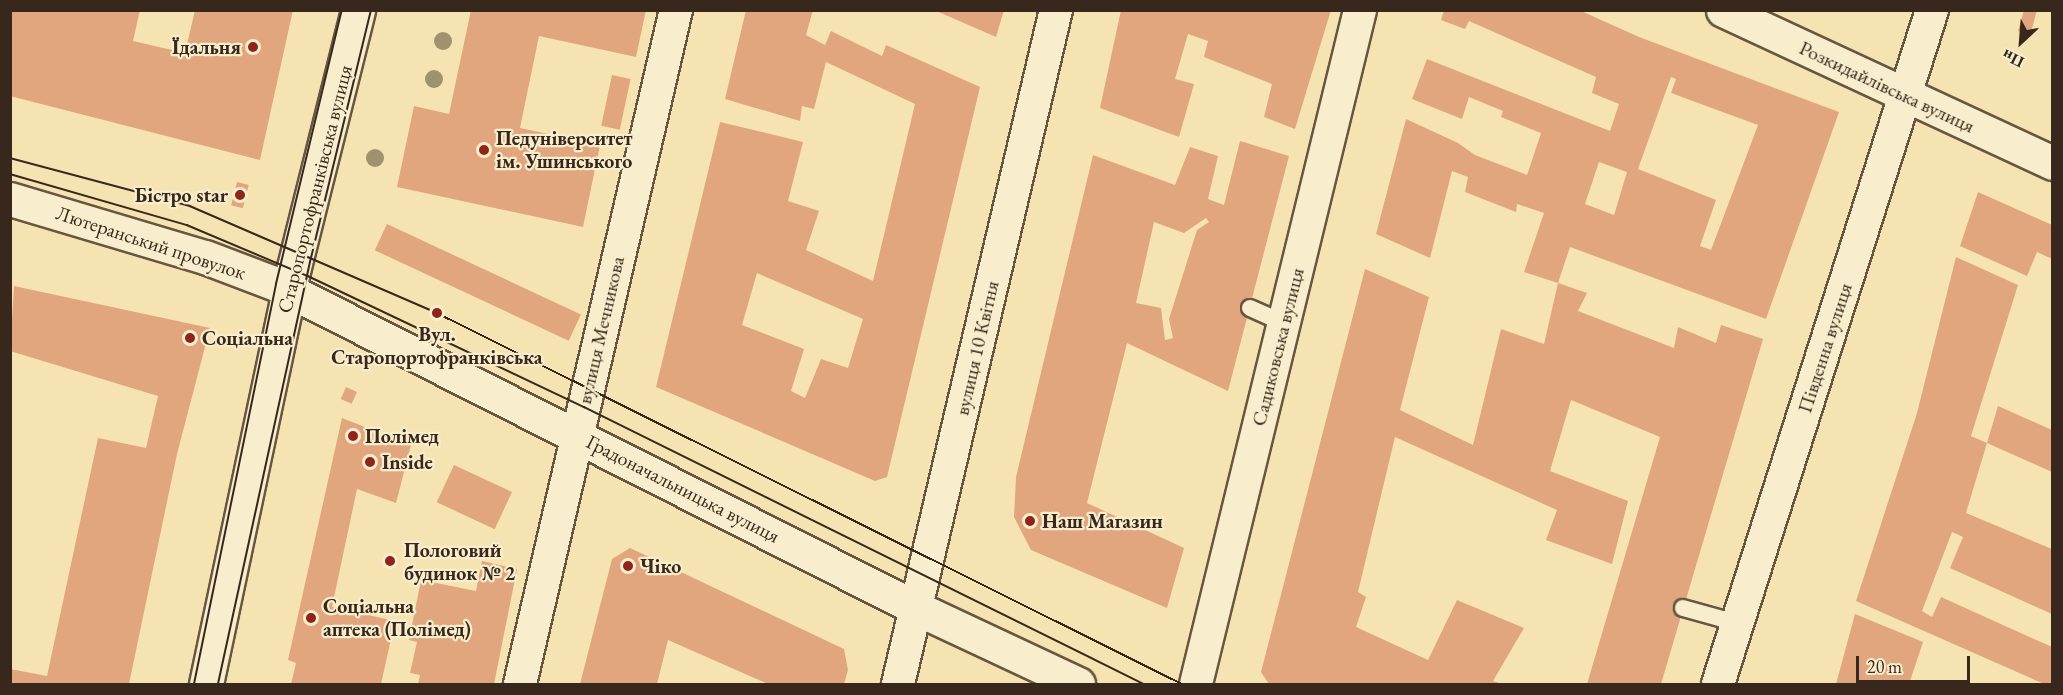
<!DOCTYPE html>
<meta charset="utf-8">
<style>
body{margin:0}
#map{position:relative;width:2063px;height:695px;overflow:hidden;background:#f5e4b1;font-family:"EB Garamond",serif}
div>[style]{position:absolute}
.building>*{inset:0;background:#e2a67f;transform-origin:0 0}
.roads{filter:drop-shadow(2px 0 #675641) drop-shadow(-2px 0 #675641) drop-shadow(0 2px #675641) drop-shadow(0 -2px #675641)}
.service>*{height:16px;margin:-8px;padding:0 8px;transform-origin:8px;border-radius:8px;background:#f8edcc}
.minor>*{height:32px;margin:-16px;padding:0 16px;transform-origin:16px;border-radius:16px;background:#f8edcc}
.tertiary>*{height:33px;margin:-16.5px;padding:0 16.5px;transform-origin:16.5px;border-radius:16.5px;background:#f8edcc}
.secondary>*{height:33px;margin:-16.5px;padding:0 16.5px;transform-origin:16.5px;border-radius:16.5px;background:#f8edcc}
.tram>*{height:1.5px;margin:-0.75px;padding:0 0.75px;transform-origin:0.75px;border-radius:0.75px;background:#38271c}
.trees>*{width:18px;height:18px;margin:-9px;border-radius:50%;background:#a0926e}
.dots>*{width:16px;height:16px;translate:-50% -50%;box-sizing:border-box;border:3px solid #f8edcc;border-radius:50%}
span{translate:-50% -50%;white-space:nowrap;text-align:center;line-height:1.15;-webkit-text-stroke:4.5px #f8edcc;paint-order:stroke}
.poi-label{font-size:20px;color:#38271c;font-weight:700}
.right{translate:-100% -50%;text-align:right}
.left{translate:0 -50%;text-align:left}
.street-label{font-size:20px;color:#38271c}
.frame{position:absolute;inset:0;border:12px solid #38271c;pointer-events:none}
.north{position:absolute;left:1991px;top:12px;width:60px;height:60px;-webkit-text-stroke:4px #f8edcc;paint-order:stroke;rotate:206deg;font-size:16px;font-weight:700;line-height:24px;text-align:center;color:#38271c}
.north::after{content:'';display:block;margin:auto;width:21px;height:27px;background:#38271c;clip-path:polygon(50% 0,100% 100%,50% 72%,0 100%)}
.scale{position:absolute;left:1856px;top:656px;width:114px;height:27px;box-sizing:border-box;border:3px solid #38271c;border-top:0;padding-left:8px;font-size:18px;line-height:21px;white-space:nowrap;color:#38271c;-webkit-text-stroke:4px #f8edcc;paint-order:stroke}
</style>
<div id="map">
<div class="building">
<div style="clip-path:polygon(10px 10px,140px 10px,133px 41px,185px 53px,195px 10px,293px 10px,260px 160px,10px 96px)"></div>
<div style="clip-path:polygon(471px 10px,646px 10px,636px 57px,539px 36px,520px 128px,600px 145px,583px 227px,397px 187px,414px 106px,449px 114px)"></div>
<div style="clip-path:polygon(evenodd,746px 10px,813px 10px,806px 35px,825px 45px,831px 31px,882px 56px,886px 45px,980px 87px,887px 477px,875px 481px,656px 387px,720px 122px,803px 142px,788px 201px,819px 211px,806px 250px,873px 281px,915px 104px,826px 62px,814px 109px,802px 106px,800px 121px,725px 99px,746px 10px,757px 273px,863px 319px,848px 368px,821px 359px,805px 398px,791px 391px,804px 349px,742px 325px,757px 273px)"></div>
<div style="clip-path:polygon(934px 10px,1004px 10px,996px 37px)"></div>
<div style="clip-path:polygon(1121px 10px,1331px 10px,1295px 129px,1264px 117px,1272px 84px,1204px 57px,1208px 41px,1188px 34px,1175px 79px,1194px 84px,1179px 137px,1100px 108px)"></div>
<div style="clip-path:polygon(evenodd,1444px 10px,1579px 10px,1639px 37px,1839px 112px,1766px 319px,1570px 247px,1558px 283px,1524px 272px,1544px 213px,1517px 204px,1516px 212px,1465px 192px,1468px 177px,1452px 171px,1430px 258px,1376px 234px,1406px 119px,1458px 143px,1475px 155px,1527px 175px,1541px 133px,1501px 117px,1503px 111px,1469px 97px,1462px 119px,1412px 99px,1427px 59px,1610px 131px,1619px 104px,1592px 93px,1596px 77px,1469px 21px,1465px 29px,1441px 20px,1444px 10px,1671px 77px,1676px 79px,1671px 93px,1758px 125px,1711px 250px,1700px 246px,1716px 200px,1638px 169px,1671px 77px,1444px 10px,1599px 162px,1627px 172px,1614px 215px,1585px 204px,1599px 162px)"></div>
<div style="clip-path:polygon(2024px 10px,2037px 10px,2030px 36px,2018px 31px)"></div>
<div style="left:612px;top:75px;width:19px;height:52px;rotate:12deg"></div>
<div style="clip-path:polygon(evenodd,1240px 141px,1289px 156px,1228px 391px,1127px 343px,1087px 503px,1184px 548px,1167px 608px,1031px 550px,1014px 517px,1016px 477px,1093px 155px,1175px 185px,1190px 147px,1218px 156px,1208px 199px,1224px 205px,1240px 141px,1206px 218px,1209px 222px,1197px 230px,1169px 319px,1173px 338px,1165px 340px,1161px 308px,1136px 303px,1154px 222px,1184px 233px,1206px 218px)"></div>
<div style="left:237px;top:182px;width:12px;height:24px;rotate:14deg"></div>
<div style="clip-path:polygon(1978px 192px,2052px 225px,2052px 259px,2037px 252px,2027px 276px,1960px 246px)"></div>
<div style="left:387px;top:224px;width:214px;height:29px;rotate:25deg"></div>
<div style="clip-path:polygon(1956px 257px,2018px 285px,1971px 436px,1987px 443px,1966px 513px,2052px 549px,2052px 614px,1950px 568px,1963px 537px,1952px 532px,1922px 611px,1932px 617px,1941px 597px,2052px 647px,2052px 684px,2044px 684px,1856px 601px,1917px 413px)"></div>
<div style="clip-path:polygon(1365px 269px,1429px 297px,1400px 410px,1473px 445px,1501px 329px,1544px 344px,1558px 283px,1587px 293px,1578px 311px,1674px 348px,1678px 327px,1716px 343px,1721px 325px,1763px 339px,1661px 684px,1587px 684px,1660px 437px,1571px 400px,1550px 471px,1628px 501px,1612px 564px,1546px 540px,1557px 510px,1395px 437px,1358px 592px,1366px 597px,1356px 627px,1428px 660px,1457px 600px,1524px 628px,1493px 681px,1502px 684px,1269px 684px,1261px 672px)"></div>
<div style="clip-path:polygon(14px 286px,210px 328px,177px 454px,129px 684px,10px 684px,10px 669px,47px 676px,98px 438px,146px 448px,158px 396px,10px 351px)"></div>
<div style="left:346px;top:387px;width:12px;height:13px;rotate:24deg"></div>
<div style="clip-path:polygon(1998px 406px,2052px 430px,2052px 472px,1987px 443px)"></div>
<div style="clip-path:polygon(342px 418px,411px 445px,396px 503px,357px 489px,332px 607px,395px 621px,381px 684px,291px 684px,296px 663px,288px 660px)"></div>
<div style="left:454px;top:465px;width:64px;height:41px;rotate:25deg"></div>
<div style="clip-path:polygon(630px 548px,844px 649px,848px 670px,844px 684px,768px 684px,668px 640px,657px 684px,580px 684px,612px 559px)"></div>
<div style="clip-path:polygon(482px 561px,517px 569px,494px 684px,418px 684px,420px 675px,410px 673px,417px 642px,409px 640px,421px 580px,476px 591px)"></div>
<div style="clip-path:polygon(1855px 614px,1923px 642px,1909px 684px,1836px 684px)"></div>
</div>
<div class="roads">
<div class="service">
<div style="left:1250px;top:308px;width:36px;rotate:24deg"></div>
<div style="left:1683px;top:608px;width:56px;rotate:15.5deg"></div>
</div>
<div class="minor">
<div style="left:520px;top:684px;width:692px;rotate:-76.97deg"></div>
<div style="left:898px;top:684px;width:692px;rotate:-76.81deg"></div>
<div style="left:1196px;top:684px;width:694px;rotate:-76.32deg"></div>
<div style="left:1718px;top:684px;width:707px;rotate:-72.38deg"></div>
</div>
<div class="tertiary">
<div style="left:1723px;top:10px;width:363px;rotate:24.9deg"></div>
<div style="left:10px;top:199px;width:203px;rotate:16.6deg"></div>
<div style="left:205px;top:257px;width:76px;rotate:20.8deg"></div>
<div style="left:276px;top:284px;width:717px;rotate:26.85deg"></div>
<div style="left:916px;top:608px;width:179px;rotate:25.1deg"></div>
</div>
<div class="secondary">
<div style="left:206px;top:684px;width:422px;rotate:-78.1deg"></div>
<div style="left:293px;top:271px;width:269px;rotate:-76deg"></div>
</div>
</div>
<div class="tram">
<div style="left:10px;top:158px;width:186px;rotate:14.9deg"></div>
<div style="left:190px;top:206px;width:269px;rotate:23.4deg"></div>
<div style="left:437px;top:313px;width:832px;rotate:26.47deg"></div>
<div style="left:10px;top:174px;width:184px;rotate:16.1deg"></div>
<div style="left:187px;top:225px;width:131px;rotate:22.9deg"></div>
<div style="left:308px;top:276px;width:306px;rotate:25.4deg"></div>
<div style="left:584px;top:407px;width:625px;rotate:26.32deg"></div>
<div style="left:194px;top:684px;width:408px;rotate:-78.4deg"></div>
<div style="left:276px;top:284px;width:282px;rotate:-76.5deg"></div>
<div style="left:218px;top:684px;width:436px;rotate:-77.7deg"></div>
<div style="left:311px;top:258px;width:255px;rotate:-76.4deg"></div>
</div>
<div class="trees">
<div style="left:443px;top:41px"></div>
<div style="left:434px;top:79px"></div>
<div style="left:375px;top:158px"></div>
</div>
<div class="dots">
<div style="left:253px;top:47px;background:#8f2418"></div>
<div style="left:484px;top:150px;background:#8f2418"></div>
<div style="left:240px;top:195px;background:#8f2418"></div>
<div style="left:437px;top:313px;background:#8f2418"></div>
<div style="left:190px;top:338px;background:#8f2418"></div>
<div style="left:353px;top:436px;background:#8f2418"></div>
<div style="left:370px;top:462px;background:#8f2418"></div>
<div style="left:1030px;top:521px;background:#8f2418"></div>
<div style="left:390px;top:561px;background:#8f2418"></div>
<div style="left:628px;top:566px;background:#8f2418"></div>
<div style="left:311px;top:618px;background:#8f2418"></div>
</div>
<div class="poi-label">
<span class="right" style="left:241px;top:47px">Їдальня</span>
<span class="left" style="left:496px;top:150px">Педуніверситет<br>ім. Ушинського</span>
<span class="right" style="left:228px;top:195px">Бістро star</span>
<span style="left:437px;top:346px">Вул.<br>Старопортофранківська</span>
<span class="left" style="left:202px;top:338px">Соціальна</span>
<span class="left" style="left:365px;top:436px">Полімед</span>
<span class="left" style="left:382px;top:462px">Inside</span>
<span class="left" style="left:1042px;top:521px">Наш Магазин</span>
<span class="left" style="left:404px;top:562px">Пологовий<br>будинок № 2</span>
<span class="left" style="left:640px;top:566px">Чіко</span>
<span class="left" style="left:323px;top:618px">Соціальна<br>аптека (Полімед)</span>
</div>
<div class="street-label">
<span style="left:1887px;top:87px;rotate:25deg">Розкидайлівська вулиця</span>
<span style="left:315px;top:189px;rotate:-76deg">Старопортофранківська вулиця</span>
<span style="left:151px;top:243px;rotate:18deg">Лютеранський провулок</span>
<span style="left:601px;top:330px;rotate:-77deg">вулиця Мечникова</span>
<span style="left:1278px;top:347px;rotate:-76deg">Садиковська вулиця</span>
<span style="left:977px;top:348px;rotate:-77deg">вулиця 10 Квітня</span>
<span style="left:1825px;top:348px;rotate:-72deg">Південна вулиця</span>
<span style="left:683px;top:489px;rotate:27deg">Градоначальницька вулиця</span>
</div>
<div class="frame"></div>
<div class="north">Пн</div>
<div class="scale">20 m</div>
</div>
